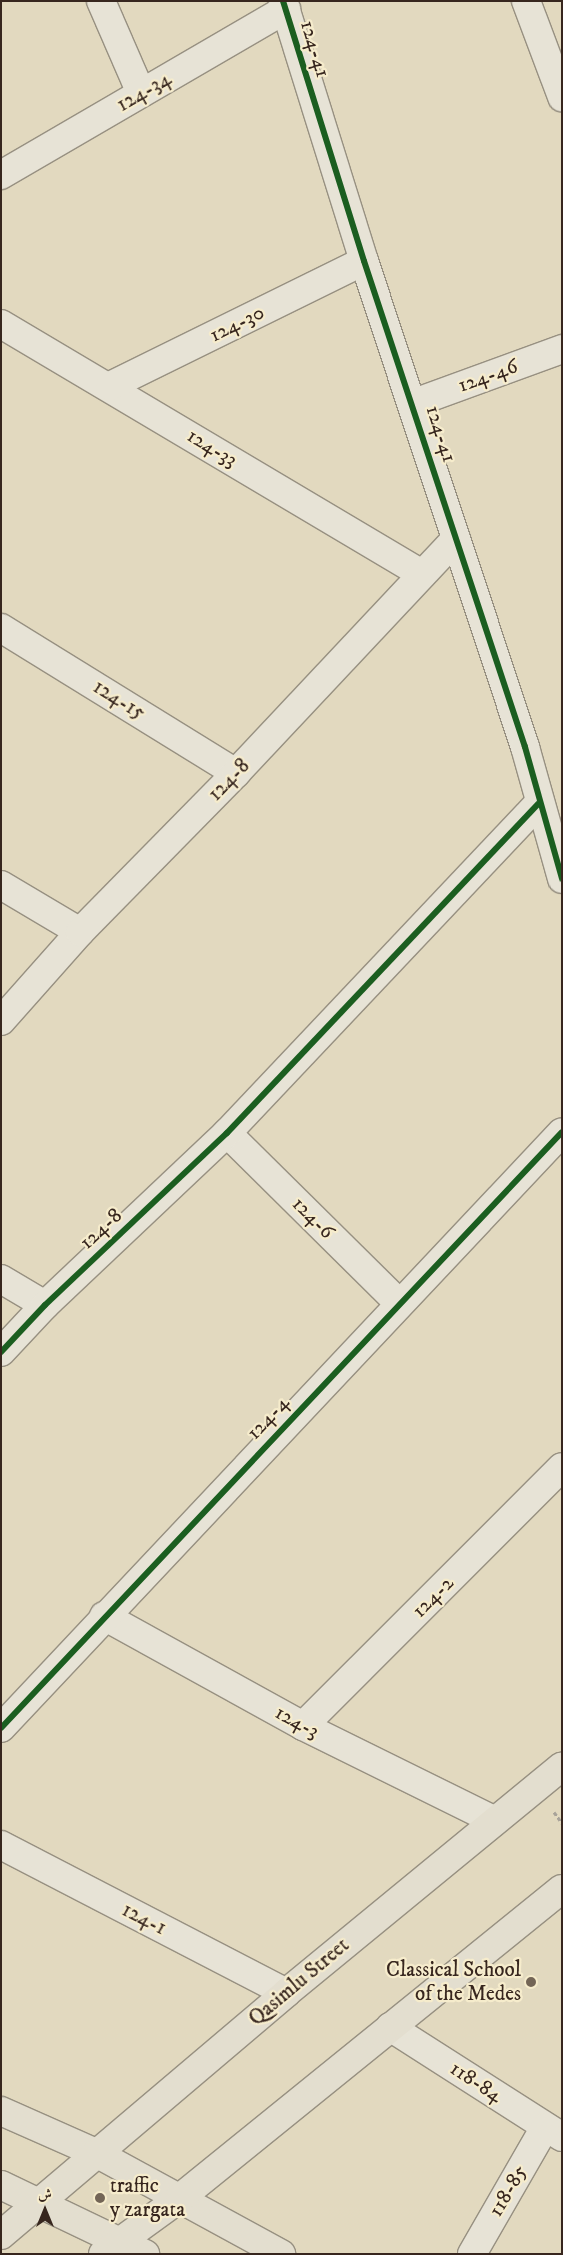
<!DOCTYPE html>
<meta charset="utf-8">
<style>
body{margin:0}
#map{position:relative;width:563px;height:2255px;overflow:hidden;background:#e2d9bf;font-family:"IM FELL DW Pica",Amiri,serif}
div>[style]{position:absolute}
.path>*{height:3px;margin-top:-1.5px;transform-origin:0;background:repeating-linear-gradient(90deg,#a8a399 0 4px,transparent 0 6.5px)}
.roads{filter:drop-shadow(1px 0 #979081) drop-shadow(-1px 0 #979081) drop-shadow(0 1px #979081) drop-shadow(0 -1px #979081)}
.minor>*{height:28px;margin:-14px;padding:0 14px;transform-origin:14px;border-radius:14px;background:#e7e3d6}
.major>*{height:28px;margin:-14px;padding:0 14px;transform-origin:14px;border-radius:14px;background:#e3decf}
.cycleway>*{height:6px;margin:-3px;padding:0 3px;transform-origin:3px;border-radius:3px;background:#1b5e20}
.dots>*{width:14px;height:14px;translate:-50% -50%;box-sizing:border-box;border:2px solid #f6eccc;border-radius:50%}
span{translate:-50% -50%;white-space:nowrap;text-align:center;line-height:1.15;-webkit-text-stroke:4.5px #f6eccc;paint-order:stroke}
.street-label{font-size:21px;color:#37261e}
.poi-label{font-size:21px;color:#37261e}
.right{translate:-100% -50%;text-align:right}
.left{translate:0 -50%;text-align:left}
.frame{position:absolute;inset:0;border:2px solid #37261e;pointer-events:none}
.north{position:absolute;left:20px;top:2185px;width:50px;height:50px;-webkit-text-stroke:4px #f6eccc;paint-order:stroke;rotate:0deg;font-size:14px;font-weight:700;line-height:20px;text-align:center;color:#37261e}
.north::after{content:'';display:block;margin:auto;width:18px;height:22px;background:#37261e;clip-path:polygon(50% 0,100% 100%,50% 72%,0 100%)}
</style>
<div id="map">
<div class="path">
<div style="left:554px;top:1812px;width:14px;rotate:54deg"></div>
</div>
<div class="roads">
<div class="minor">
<div style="left:101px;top:1px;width:100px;rotate:66.5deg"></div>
<div style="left:283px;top:1px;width:272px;rotate:72.7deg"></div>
<div style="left:364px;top:261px;width:512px;rotate:71.67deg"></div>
<div style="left:525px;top:747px;width:137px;rotate:74.3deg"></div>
<div style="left:526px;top:1px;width:103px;rotate:69.4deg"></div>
<div style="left:1px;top:175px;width:330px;rotate:-30.2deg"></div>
<div style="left:1px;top:324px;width:490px;rotate:30.7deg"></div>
<div style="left:110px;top:386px;width:283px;rotate:-26.2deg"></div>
<div style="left:414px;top:403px;width:158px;rotate:-20deg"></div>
<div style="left:1px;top:628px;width:276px;rotate:31.7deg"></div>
<div style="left:1px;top:885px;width:92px;rotate:30.7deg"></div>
<div style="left:1px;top:1021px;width:119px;rotate:-48.4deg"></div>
<div style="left:80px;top:932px;width:223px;rotate:-45.5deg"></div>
<div style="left:236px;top:773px;width:321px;rotate:-46.8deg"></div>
<div style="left:227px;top:1133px;width:242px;rotate:44.7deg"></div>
<div style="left:1px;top:1279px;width:51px;rotate:30.6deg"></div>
<div style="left:1px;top:1352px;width:64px;rotate:-46.9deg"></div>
<div style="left:45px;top:1305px;width:250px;rotate:-43.4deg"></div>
<div style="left:227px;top:1133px;width:453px;rotate:-46.6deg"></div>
<div style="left:104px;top:1616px;width:227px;rotate:28.9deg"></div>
<div style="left:303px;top:1726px;width:214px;rotate:26.3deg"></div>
<div style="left:303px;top:1726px;width:366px;rotate:-45deg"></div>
<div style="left:1px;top:1728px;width:818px;rotate:-46.73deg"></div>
<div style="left:1px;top:1845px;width:321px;rotate:27.4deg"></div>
<div style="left:390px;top:2027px;width:204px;rotate:32.6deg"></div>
<div style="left:472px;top:2254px;width:146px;rotate:-60.1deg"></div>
</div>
<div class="major">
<div style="left:1px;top:2111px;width:104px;rotate:23.9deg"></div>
<div style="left:96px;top:2153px;width:211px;rotate:28.6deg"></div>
<div style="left:1px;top:2185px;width:160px;rotate:25.6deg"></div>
<div style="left:1px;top:2235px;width:374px;rotate:-40.3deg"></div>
<div style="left:286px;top:1993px;width:357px;rotate:-39.4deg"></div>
<div style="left:103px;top:2254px;width:95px;rotate:-36deg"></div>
<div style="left:180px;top:2198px;width:491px;rotate:-39deg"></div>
</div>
</div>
<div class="cycleway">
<div style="left:283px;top:1px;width:272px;rotate:72.7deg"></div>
<div style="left:364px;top:261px;width:512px;rotate:71.67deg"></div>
<div style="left:525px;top:747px;width:137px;rotate:74.3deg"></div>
<div style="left:1px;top:1352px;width:64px;rotate:-46.9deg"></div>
<div style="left:45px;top:1305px;width:250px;rotate:-43.4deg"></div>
<div style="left:227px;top:1133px;width:453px;rotate:-46.6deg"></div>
<div style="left:1px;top:1728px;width:818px;rotate:-46.73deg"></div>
</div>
<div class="dots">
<div style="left:531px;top:1982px;background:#736556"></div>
<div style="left:100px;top:2198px;background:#736556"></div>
</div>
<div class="street-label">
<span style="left:315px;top:49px;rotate:73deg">124-41</span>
<span style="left:144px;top:92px;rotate:-30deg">124-34</span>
<span style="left:237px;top:324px;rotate:-26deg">124-30</span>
<span style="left:488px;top:376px;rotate:-20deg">124-46</span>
<span style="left:441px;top:434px;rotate:72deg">124-41</span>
<span style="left:212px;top:448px;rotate:31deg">124-33</span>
<span style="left:119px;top:700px;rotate:32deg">124-15</span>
<span style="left:229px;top:780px;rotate:-46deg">124-8</span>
<span style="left:313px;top:1218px;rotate:45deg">124-6</span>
<span style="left:101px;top:1229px;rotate:-43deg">124-8</span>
<span style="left:268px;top:1418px;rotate:-47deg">124-4</span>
<span style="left:433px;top:1597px;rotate:-45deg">124-2</span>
<span style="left:297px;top:1722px;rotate:28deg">124-3</span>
<span style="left:144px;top:1919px;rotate:27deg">124-1</span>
<span style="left:299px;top:1982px;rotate:-40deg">Qasimlu Street</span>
<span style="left:476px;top:2082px;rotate:33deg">118-84</span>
<span style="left:508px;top:2191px;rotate:-60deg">118-85</span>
</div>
<div class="poi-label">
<span class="right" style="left:521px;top:1982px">Classical School<br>of the Medes</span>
<span class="left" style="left:110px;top:2198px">traffic<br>y zargata</span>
</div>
<div class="frame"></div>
<div class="north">ش</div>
</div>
